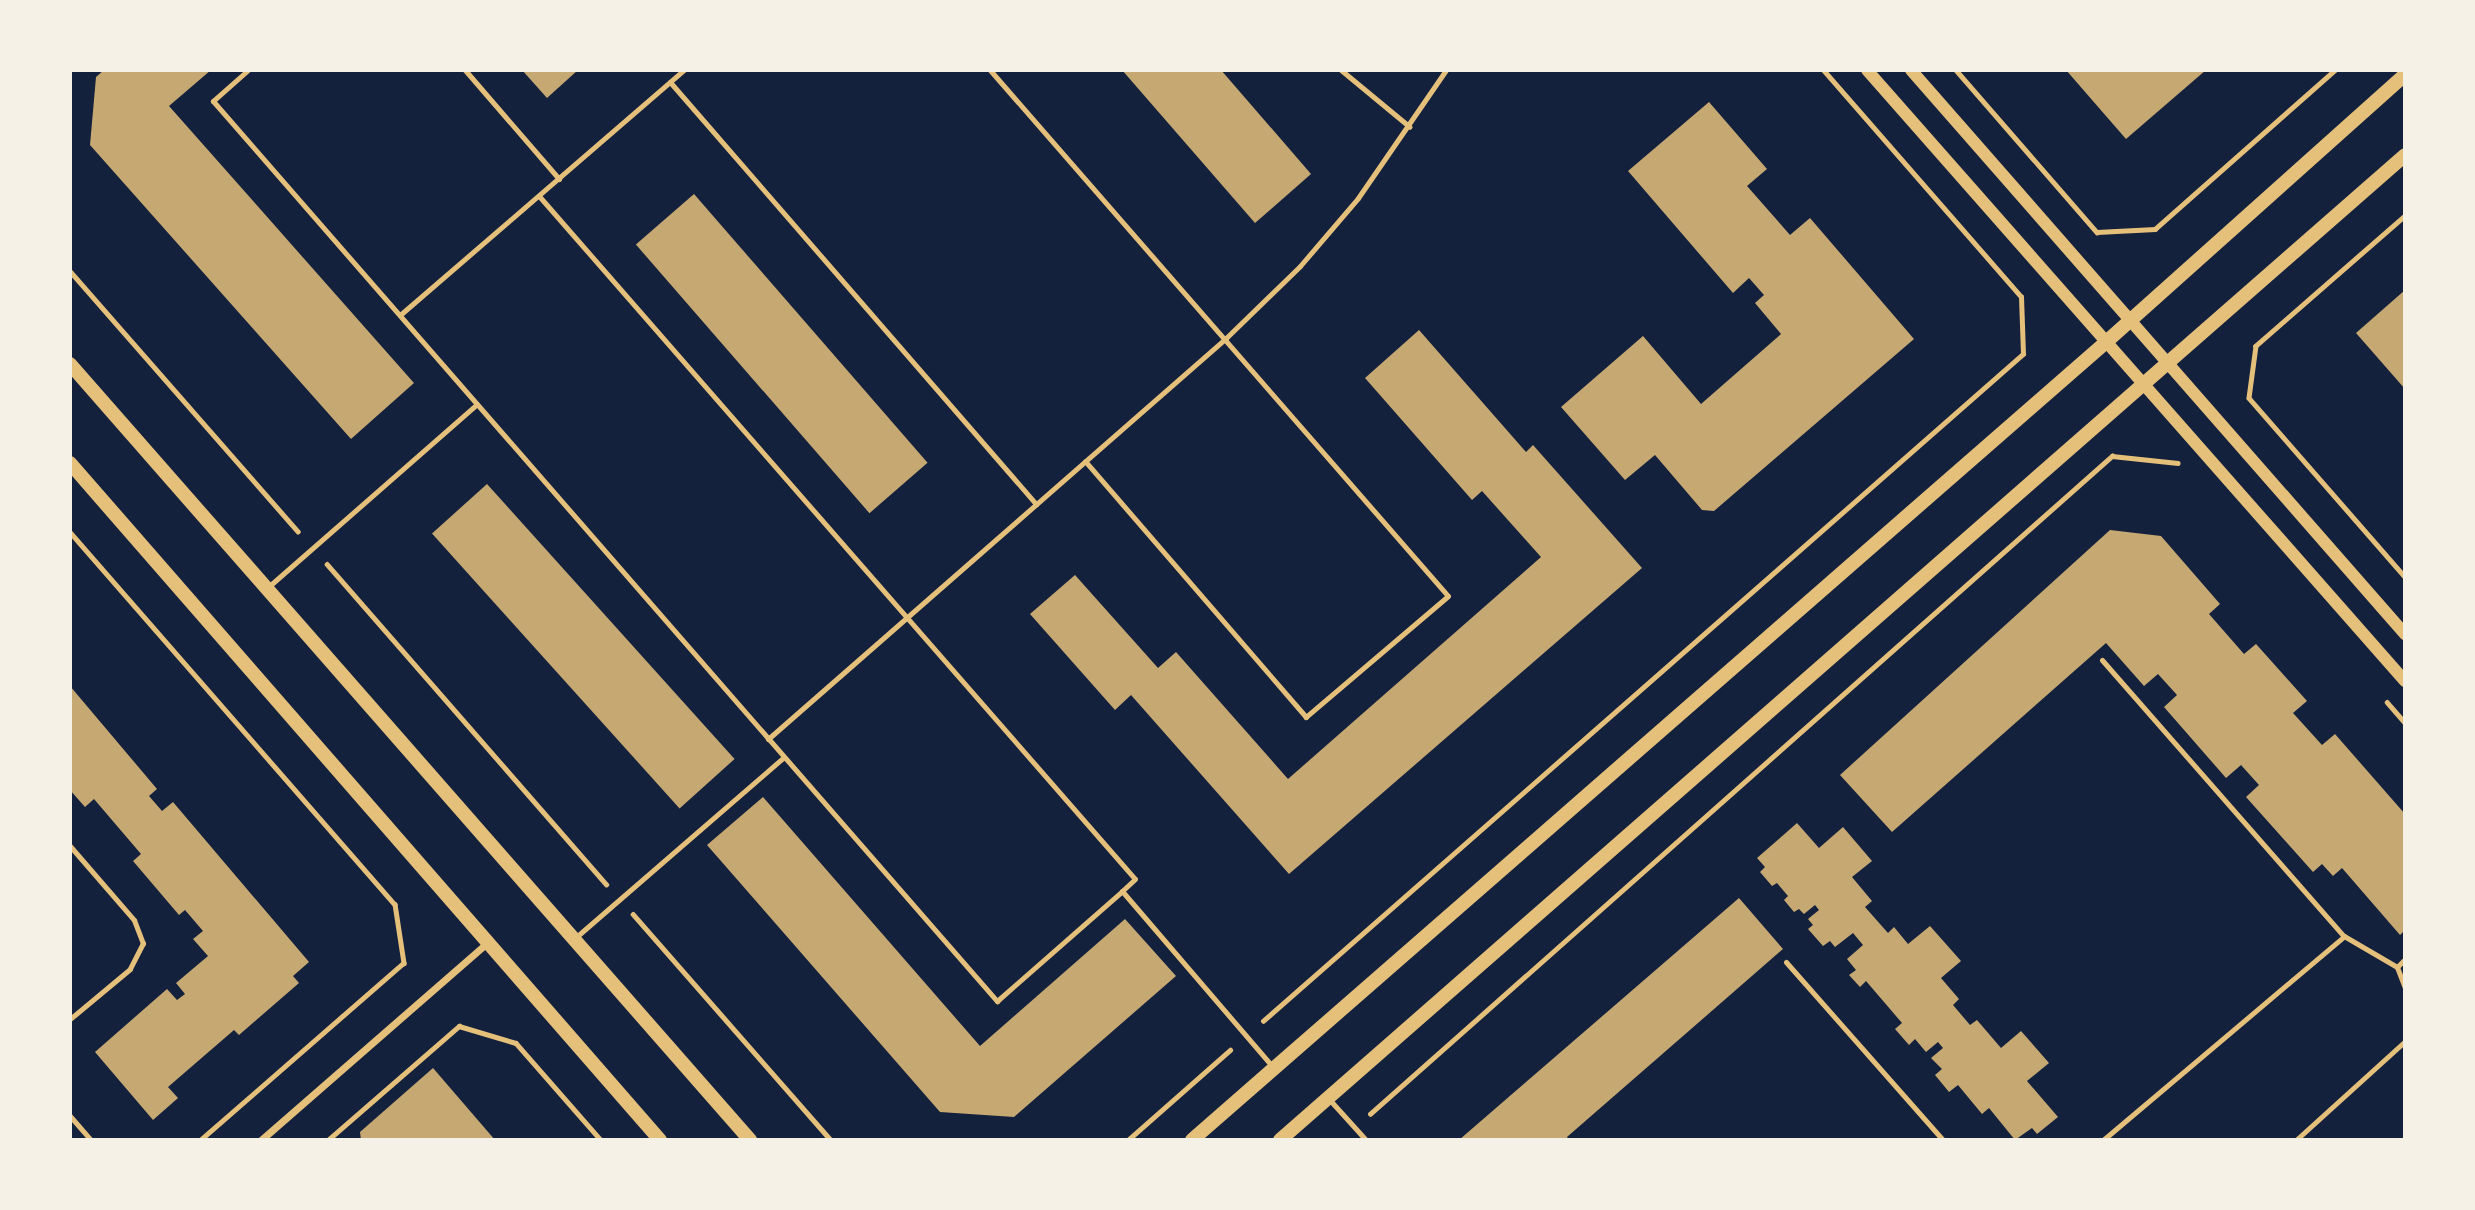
<!DOCTYPE html>
<style>
body{margin:0}
#map{position:relative;width:2475px;height:1210px;overflow:hidden;background:#14213d;font-family:Quicksand,sans-serif}
div>[style]{position:absolute}
.building>*{inset:0;background:#c6a872;transform-origin:0 0}
.path>*{height:4.5px;margin:-2.25px;padding:0 2.25px;transform-origin:2.25px;border-radius:2.25px;background:#e5c07b}
.service>*{height:5px;margin:-2.5px;padding:0 2.5px;transform-origin:2.5px;border-radius:2.5px;background:#e5c07b}
.minor>*{height:7px;margin:-3.5px;padding:0 3.5px;transform-origin:3.5px;border-radius:3.5px;background:#e5c07b}
.tertiary>*{height:12px;margin:-6px;padding:0 6px;transform-origin:6px;border-radius:6px;background:#e5c07b}
.secondary>*{height:14px;margin:-7px;padding:0 7px;transform-origin:7px;border-radius:7px;background:#e5c07b}
span{translate:-50% -50%;white-space:nowrap;text-align:center;line-height:1.15;-webkit-text-stroke:5px #f6f1e7;paint-order:stroke}
.frame{position:absolute;inset:0;border:72px solid #f6f1e7;pointer-events:none}
</style>
<div id="map">
<div class="building">
<div style="clip-path:polygon(104px 70px,211px 70px,169px 106px,414px 383px,351px 439px,90px 145px,96px 77px)"></div>
<div style="clip-path:polygon(522px 70px,578px 70px,547px 98px)"></div>
<div style="clip-path:polygon(1122px 70px,1221px 70px,1311px 174px,1255px 223px)"></div>
<div style="clip-path:polygon(2066px 70px,2206px 70px,2126px 139px)"></div>
<div style="clip-path:polygon(1709px 102px,1767px 169px,1747px 186px,1790px 235px,1810px 218px,1914px 339px,1714px 511px,1702px 510px,1655px 455px,1625px 480px,1561px 407px,1643px 336px,1701px 404px,1781px 334px,1755px 303px,1764px 295px,1749px 278px,1733px 293px,1628px 171px)"></div>
<div style="left:694px;top:194px;width:356px;height:77px;rotate:49deg"></div>
<div style="clip-path:polygon(2405px 290px,2405px 389px,2356px 333px)"></div>
<div style="clip-path:polygon(1419px 330px,1526px 452px,1533px 445px,1642px 568px,1289px 874px,1131px 695px,1115px 710px,1030px 614px,1075px 575px,1158px 668px,1176px 652px,1288px 779px,1541px 557px,1482px 491px,1472px 500px,1365px 378px)"></div>
<div style="left:487px;top:484px;width:370px;height:74px;rotate:48deg"></div>
<div style="clip-path:polygon(2110px 530px,2161px 536px,2220px 604px,2209px 614px,2244px 654px,2256px 644px,2307px 701px,2293px 713px,2322px 745px,2335px 734px,2405px 814px,2405px 930px,2400px 935px,2342px 868px,2333px 876px,2322px 864px,2313px 872px,2246px 797px,2259px 785px,2241px 765px,2226px 778px,2164px 707px,2177px 695px,2158px 674px,2144px 686px,2106px 643px,1892px 832px,1840px 775px)"></div>
<div style="clip-path:polygon(70px 686px,157px 789px,149px 796px,162px 811px,173px 802px,309px 962px,293px 976px,299px 983px,239px 1035px,234px 1030px,168px 1087px,178px 1098px,153px 1120px,95px 1052px,167px 989px,177px 1000px,185px 994px,176px 983px,208px 956px,193px 939px,203px 931px,185px 910px,179px 915px,133px 861px,141px 854px,94px 799px,85px 807px,70px 790px)"></div>
<div style="clip-path:polygon(763px 797px,980px 1046px,1125px 919px,1176px 976px,1014px 1117px,940px 1112px,707px 845px)"></div>
<div style="clip-path:polygon(1797px 823px,1819px 848px,1843px 827px,1872px 861px,1852px 877px,1872px 901px,1865px 907px,1888px 933px,1894px 927px,1908px 944px,1930px 926px,1961px 961px,1941px 978px,1959px 999px,1953px 1005px,1970px 1025px,1977px 1020px,2001px 1048px,2021px 1031px,2049px 1063px,2027px 1081px,2058px 1117px,2037px 1134px,2032px 1128px,2015px 1140px,1989px 1108px,1982px 1114px,1958px 1085px,1949px 1092px,1935px 1075px,1942px 1069px,1931px 1058px,1943px 1048px,1938px 1042px,1926px 1052px,1915px 1039px,1909px 1045px,1895px 1029px,1902px 1023px,1866px 981px,1860px 987px,1849px 975px,1856px 970px,1847px 959px,1863px 945px,1853px 933px,1835px 947px,1830px 941px,1823px 946px,1808px 929px,1813px 925px,1808px 919px,1819px 910px,1815px 905px,1804px 914px,1799px 909px,1794px 912px,1784px 900px,1788px 896px,1777px 883px,1772px 886px,1760px 872px,1765px 867px,1757px 858px)"></div>
<div style="clip-path:polygon(1739px 898px,1783px 949px,1567px 1137px,1569px 1140px,1459px 1140px)"></div>
<div style="clip-path:polygon(433px 1068px,495px 1140px,361px 1140px,360px 1132px)"></div>
</div>
<div class="path">
<div style="left:1956px;top:70px;width:215px;rotate:49deg"></div>
<div style="left:2097px;top:232px;width:58px;rotate:-3deg"></div>
<div style="left:2155px;top:229px;width:240px;rotate:-41.5deg"></div>
<div style="left:2405px;top:216px;width:198px;rotate:138.9deg"></div>
<div style="left:2256px;top:346px;width:52px;rotate:97.7deg"></div>
<div style="left:2249px;top:398px;width:237px;rotate:48.9deg"></div>
<div style="left:70px;top:271px;width:346px;rotate:48.8deg"></div>
<div style="left:70px;top:532px;width:494px;rotate:48.9deg"></div>
<div style="left:395px;top:904px;width:60px;rotate:81.3deg"></div>
<div style="left:404px;top:963px;width:269px;rotate:138.9deg"></div>
<div style="left:327px;top:564px;width:425px;rotate:48.9deg"></div>
<div style="left:2387px;top:702px;width:28px;rotate:49deg"></div>
<div style="left:633px;top:914px;width:300px;rotate:48.8deg"></div>
<div style="left:1263px;top:1021px;width:1011px;rotate:-41.27deg"></div>
<div style="left:2023px;top:354px;width:57px;rotate:-92deg"></div>
<div style="left:2021px;top:297px;width:301px;rotate:-131.1deg"></div>
<div style="left:1370px;top:1114px;width:992px;rotate:-41.57deg"></div>
<div style="left:2112px;top:456px;width:66px;rotate:6.1deg"></div>
<div style="left:328px;top:1140px;width:174px;rotate:-41deg"></div>
<div style="left:459px;top:1026px;width:59px;rotate:16.6deg"></div>
<div style="left:516px;top:1043px;width:129px;rotate:48.8deg"></div>
<div style="left:1128px;top:1140px;width:136px;rotate:-41.4deg"></div>
</div>
<div class="service">
<div style="left:248px;top:70px;width:47px;rotate:138.5deg"></div>
<div style="left:213px;top:101px;width:1194px;rotate:48.94deg"></div>
<div style="left:997px;top:1001px;width:167px;rotate:-41.3deg"></div>
<div style="left:1122px;top:891px;width:230px;rotate:49.4deg"></div>
<div style="left:465px;top:70px;width:144px;rotate:49.2deg"></div>
<div style="left:990px;top:70px;width:697px;rotate:48.95deg"></div>
<div style="left:1448px;top:596px;width:187px;rotate:139.6deg"></div>
<div style="left:1306px;top:717px;width:338px;rotate:-130.8deg"></div>
<div style="left:1341px;top:70px;width:89px;rotate:39.6deg"></div>
<div style="left:670px;top:82px;width:559px;rotate:49.06deg"></div>
<div style="left:539px;top:196px;width:906px;rotate:48.89deg"></div>
<div style="left:1135px;top:879px;width:18px;rotate:137deg"></div>
<div style="left:400px;top:315px;width:375px;rotate:-40.8deg"></div>
<div style="left:267px;top:588px;width:279px;rotate:-41.2deg"></div>
<div style="left:2102px;top:660px;width:367px;rotate:48.8deg"></div>
<div style="left:768px;top:739px;width:609px;rotate:-41.2deg"></div>
<div style="left:1226px;top:338px;width:103px;rotate:-44.2deg"></div>
<div style="left:1300px;top:266px;width:89px;rotate:-49.5deg"></div>
<div style="left:1358px;top:198px;width:155px;rotate:-55.5deg"></div>
<div style="left:70px;top:846px;width:98px;rotate:49.1deg"></div>
<div style="left:134px;top:920px;width:25px;rotate:69deg"></div>
<div style="left:143px;top:943px;width:29px;rotate:117deg"></div>
<div style="left:130px;top:969px;width:78px;rotate:140.2deg"></div>
<div style="left:575px;top:938px;width:276px;rotate:-40.9deg"></div>
<div style="left:1786px;top:962px;width:237px;rotate:48.6deg"></div>
<div style="left:2397px;top:967px;width:11px;rotate:-45deg"></div>
<div style="left:1328px;top:1098px;width:57px;rotate:47.9deg"></div>
<div style="left:70px;top:1116px;width:32px;rotate:49deg"></div>
<div style="left:2103px;top:1140px;width:316px;rotate:-40.2deg"></div>
<div style="left:2344px;top:936px;width:61px;rotate:30.3deg"></div>
<div style="left:2397px;top:967px;width:22px;rotate:69deg"></div>
<div style="left:2296px;top:1140px;width:147px;rotate:-42.2deg"></div>
</div>
<div class="minor">
<div style="left:261px;top:1140px;width:300px;rotate:-41.1deg"></div>
</div>
<div class="tertiary">
<div style="left:1867px;top:70px;width:814px;rotate:48.64deg"></div>
<div style="left:1911px;top:70px;width:750px;rotate:48.79deg"></div>
</div>
<div class="secondary">
<div style="left:70px;top:364px;width:1032px;rotate:48.77deg"></div>
<div style="left:70px;top:463px;width:898px;rotate:48.93deg"></div>
<div style="left:1192px;top:1140px;width:1212px;rotate:-41.12deg"></div>
<div style="left:2105px;top:343px;width:402px;rotate:-41.8deg"></div>
<div style="left:1280px;top:1140px;width:1495px;rotate:-41.2deg"></div>
</div>
<div class="frame"></div>
</div>
